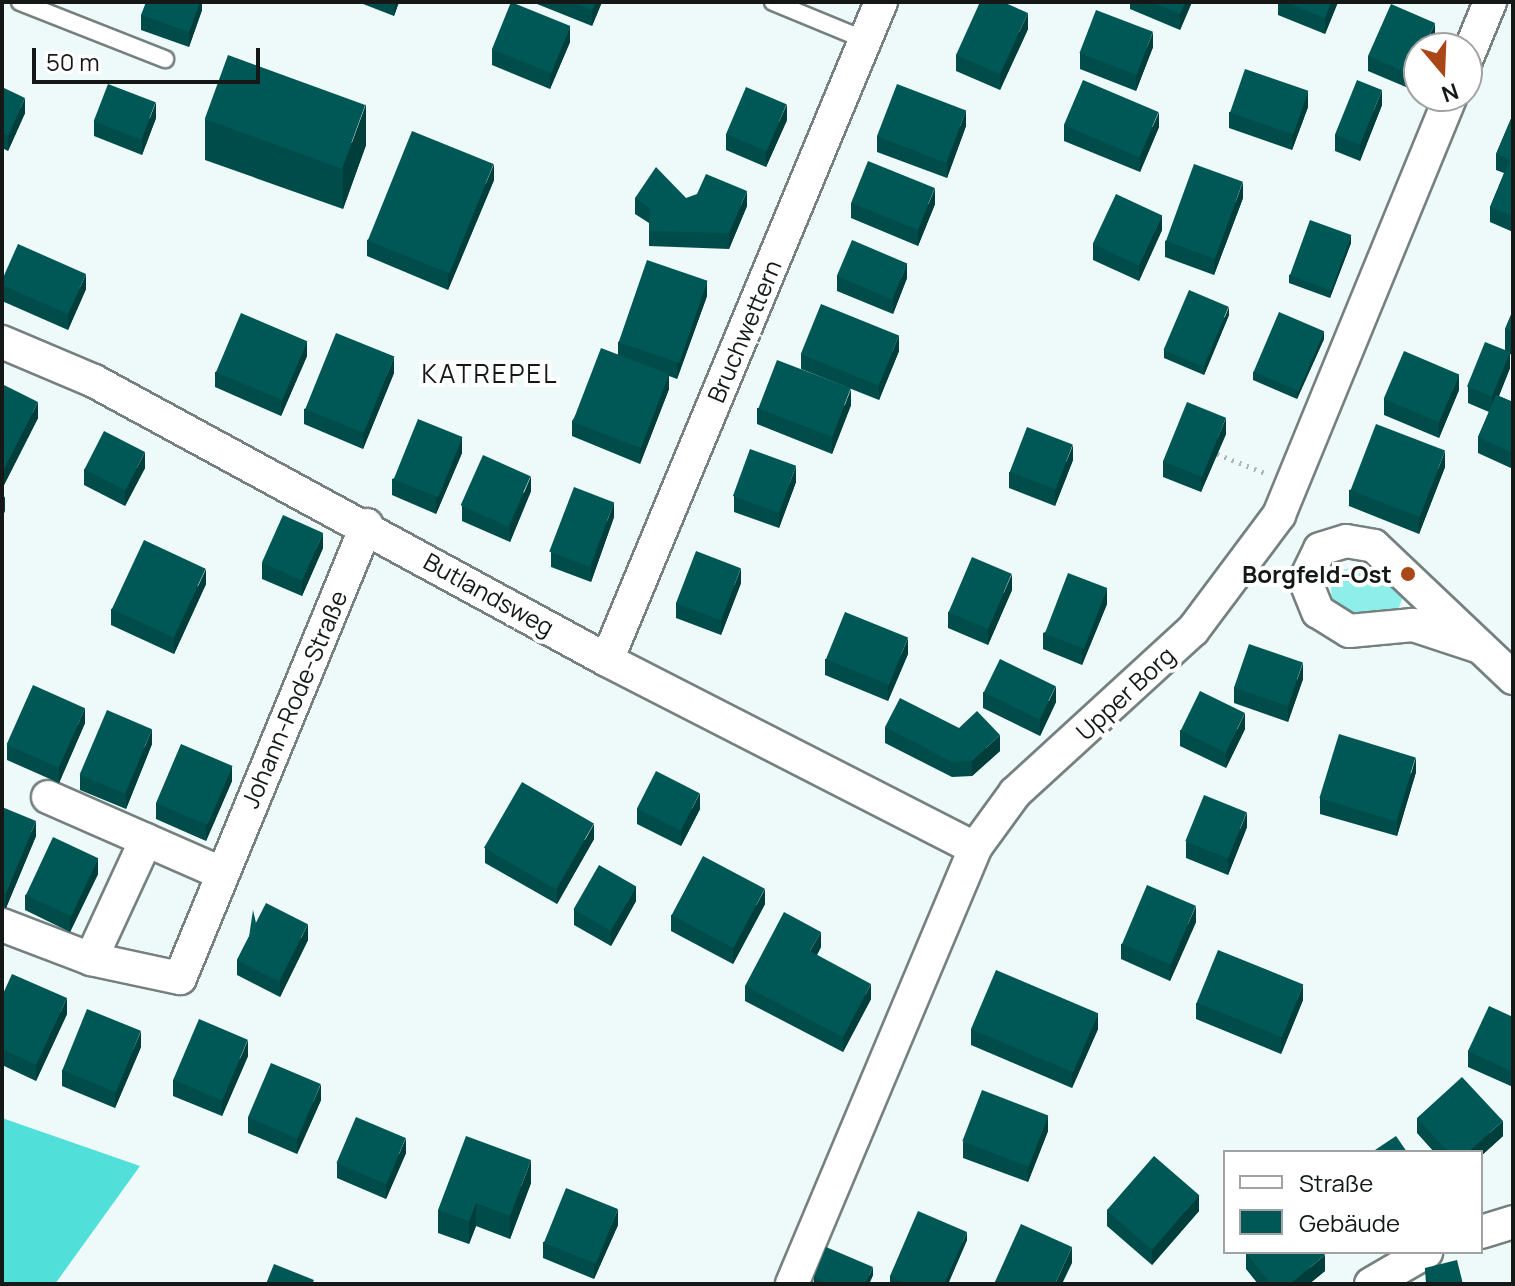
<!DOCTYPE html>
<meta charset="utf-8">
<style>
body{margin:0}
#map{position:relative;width:1515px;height:1286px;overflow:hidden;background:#edfaf9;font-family:Manrope,sans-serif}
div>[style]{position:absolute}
.green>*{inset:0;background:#8eeee9}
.forest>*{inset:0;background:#51dfda}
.path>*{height:5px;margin-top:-2.5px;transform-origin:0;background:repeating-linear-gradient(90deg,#abb5b4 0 2px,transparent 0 8px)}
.roads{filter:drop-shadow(2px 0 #75807f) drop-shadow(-2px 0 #75807f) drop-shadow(0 2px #75807f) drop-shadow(0 -2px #75807f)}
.service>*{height:16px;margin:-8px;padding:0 8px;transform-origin:8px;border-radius:8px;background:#fff}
.minor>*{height:32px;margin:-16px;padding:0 16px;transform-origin:16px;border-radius:16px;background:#fff}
.wall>*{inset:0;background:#004c4a}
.shaded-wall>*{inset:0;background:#003e3c}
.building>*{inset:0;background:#005856;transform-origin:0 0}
.dots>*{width:22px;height:22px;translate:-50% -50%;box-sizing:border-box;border:4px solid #fff;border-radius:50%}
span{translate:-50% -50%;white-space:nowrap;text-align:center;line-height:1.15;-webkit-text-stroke:8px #fff;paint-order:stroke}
.street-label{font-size:24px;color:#141918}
.poi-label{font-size:24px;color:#141918;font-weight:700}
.right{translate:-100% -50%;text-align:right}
.neighbourhood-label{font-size:26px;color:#141918;letter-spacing:2px}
.frame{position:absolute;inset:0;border:4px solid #141918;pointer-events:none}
.legend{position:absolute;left:1223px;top:1150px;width:260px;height:104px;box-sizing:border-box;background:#fff;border:2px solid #a1a3a3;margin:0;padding:10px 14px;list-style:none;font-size:24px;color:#141918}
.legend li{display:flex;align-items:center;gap:16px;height:40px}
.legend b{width:40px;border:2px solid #a1a3a3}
.north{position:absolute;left:1403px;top:32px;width:80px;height:80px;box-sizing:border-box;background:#fff;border:2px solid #a1a3a3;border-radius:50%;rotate:161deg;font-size:22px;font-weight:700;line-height:32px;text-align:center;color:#141918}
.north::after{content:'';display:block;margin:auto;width:28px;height:36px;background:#ab4618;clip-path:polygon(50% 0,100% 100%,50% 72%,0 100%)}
.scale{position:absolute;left:32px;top:48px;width:228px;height:36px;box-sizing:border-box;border:4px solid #141918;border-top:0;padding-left:10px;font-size:24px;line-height:28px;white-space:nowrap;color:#141918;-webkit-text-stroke:6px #fff;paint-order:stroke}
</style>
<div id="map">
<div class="green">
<div style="clip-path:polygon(1361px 563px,1404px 592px,1398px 611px,1350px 613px,1332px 602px,1330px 576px)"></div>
</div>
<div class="forest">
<div style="clip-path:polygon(2px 1118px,140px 1166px,55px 1284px,2px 1284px)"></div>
</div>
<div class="path">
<div style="left:1217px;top:454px;width:52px;rotate:21.6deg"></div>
</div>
<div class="roads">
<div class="service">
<div style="left:20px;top:2px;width:156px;rotate:21.5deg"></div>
<div style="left:773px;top:2px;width:100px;rotate:22.4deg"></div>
</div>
<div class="minor">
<div style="left:1467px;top:58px;width:61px;rotate:-67.7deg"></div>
<div style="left:2px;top:342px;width:100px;rotate:23deg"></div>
<div style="left:94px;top:381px;width:584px;rotate:28.54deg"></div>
<div style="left:607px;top:660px;width:413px;rotate:27.1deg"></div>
<div style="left:1480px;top:647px;width:71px;rotate:-161.8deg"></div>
<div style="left:1413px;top:625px;width:64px;rotate:174.6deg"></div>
<div style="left:1349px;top:631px;width:36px;rotate:-148deg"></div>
<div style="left:1318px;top:612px;width:35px;rotate:-112deg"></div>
<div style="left:1305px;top:580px;width:34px;rotate:-64deg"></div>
<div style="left:1320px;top:549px;width:27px;rotate:-17deg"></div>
<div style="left:1346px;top:541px;width:28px;rotate:10deg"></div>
<div style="left:1374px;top:546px;width:192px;rotate:43.5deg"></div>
<div style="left:607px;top:660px;width:713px;rotate:-67.39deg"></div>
<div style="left:48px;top:797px;width:189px;rotate:23.7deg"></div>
<div style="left:2px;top:925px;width:95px;rotate:20.9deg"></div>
<div style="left:91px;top:959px;width:91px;rotate:12.1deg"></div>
<div style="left:180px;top:978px;width:490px;rotate:-67.6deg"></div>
<div style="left:91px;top:959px;width:131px;rotate:-65.2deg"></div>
<div style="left:1481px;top:1232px;width:34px;rotate:-17deg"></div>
<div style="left:792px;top:1284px;width:473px;rotate:-67.2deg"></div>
<div style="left:975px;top:848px;width:68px;rotate:-54deg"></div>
<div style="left:1015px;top:793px;width:241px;rotate:-42.5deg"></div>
<div style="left:1193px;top:630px;width:144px;rotate:-53.2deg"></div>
<div style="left:1279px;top:515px;width:453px;rotate:-67.7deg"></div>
<div style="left:1371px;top:1284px;width:64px;rotate:-30.2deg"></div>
</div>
</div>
<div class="wall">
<div style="clip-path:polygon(202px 2px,202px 10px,189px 47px,141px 30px,141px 15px)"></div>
<div style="clip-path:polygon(358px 2px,399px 2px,394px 16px)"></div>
<div style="clip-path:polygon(532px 2px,602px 2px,592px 26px)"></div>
<div style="clip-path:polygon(1130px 2px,1192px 2px,1180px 30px,1130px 9px)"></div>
<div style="clip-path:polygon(1278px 2px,1338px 2px,1325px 34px,1278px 15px)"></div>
<div style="clip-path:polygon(1028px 29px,1000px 90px,956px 71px,956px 55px)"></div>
<div style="clip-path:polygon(1435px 39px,1413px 90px,1368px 71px,1368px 56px)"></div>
<div style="clip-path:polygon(570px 42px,550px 89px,492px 65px,492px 49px)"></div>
<div style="clip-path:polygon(1153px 47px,1136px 91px,1080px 69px,1080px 53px)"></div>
<div style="clip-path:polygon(2px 87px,25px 113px,8px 151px,2px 148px)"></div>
<div style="clip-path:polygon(1382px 105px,1360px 161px,1335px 151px,1335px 135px)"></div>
<div style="clip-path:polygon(1308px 107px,1292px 150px,1229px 128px,1229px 112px)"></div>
<div style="clip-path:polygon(1513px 114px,1513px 232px,1490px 222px,1490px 207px,1504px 173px,1496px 170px,1496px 154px)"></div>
<div style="clip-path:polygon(156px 118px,142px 155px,94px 136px,94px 121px)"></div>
<div style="clip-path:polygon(205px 119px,366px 145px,343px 209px,205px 160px)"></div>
<div style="clip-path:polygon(787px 120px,766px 167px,726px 150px,726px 134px)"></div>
<div style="clip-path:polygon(1064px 125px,1159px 127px,1140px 172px,1064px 141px)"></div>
<div style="clip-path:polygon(966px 126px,947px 178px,877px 152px,877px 136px)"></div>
<div style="clip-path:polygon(494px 180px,448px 290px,367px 256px,367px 240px)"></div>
<div style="clip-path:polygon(635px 198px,686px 198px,747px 206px,729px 249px,649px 246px,649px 223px,635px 214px)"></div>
<div style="clip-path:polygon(1243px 198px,1214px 275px,1165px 257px,1165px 241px)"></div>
<div style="clip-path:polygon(851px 203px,935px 204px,918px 246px,851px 218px)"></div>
<div style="clip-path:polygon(1162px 230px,1139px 281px,1093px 260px,1093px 244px)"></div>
<div style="clip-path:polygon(1351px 243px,1330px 298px,1289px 283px,1289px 275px)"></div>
<div style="clip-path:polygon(837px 276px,907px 278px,893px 314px,837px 291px)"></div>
<div style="clip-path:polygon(2px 280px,86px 289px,68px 330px,2px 301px)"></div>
<div style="clip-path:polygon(707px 296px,677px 379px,669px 376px,669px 389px,640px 464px,572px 436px,572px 421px,618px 354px,618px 342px)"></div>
<div style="clip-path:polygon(1513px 310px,1513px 355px,1510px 354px,1510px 368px,1499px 396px,1513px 402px,1513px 469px,1478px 453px,1478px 437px,1489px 412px,1468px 403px,1468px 387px,1505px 350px,1505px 329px)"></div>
<div style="clip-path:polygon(1229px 315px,1204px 375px,1164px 358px,1164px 350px)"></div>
<div style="clip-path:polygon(1324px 339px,1297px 399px,1253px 380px,1253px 372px)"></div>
<div style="clip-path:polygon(899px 351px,879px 400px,801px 369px,801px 354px)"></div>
<div style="clip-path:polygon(307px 356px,281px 416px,215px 387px,215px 372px)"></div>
<div style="clip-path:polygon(394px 373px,363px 449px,304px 424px,304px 409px)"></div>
<div style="clip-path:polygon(2px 384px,38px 418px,4px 485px,2px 484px)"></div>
<div style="clip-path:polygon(1459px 390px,1439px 438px,1384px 415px,1384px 399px)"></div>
<div style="clip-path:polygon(851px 405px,832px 454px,757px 424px,757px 408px)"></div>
<div style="clip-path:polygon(1226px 434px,1201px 492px,1163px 477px,1163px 461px)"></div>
<div style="clip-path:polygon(462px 453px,436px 514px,392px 495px,392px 479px)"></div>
<div style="clip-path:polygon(1073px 460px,1055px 506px,1009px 488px,1009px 472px)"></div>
<div style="clip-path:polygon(1445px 467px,1419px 534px,1349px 506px,1349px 490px)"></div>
<div style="clip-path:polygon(145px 468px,125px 506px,84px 485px,84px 469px)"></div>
<div style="clip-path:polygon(796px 482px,779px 528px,734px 512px,734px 496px)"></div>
<div style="clip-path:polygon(531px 491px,510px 542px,462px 521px,462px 506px)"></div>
<div style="clip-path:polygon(614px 517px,591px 582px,551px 567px,551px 552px)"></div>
<div style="clip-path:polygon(323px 548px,302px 596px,262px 579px,262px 563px)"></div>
<div style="clip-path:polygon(741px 583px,721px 635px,676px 618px,676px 603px)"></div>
<div style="clip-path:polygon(206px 584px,174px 654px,111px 625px,111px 609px)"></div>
<div style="clip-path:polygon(1012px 590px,988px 645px,948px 628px,948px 612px)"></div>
<div style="clip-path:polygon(1107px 604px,1082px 665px,1043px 649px,1043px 633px)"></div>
<div style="clip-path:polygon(908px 654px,888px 701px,825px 675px,825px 659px)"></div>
<div style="clip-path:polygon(1303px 679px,1288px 722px,1234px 703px,1234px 687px)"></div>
<div style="clip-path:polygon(983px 692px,1056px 702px,1040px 736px,983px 708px)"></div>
<div style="clip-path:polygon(85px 723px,59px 783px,7px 760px,7px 745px)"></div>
<div style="clip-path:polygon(885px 727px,1000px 751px,972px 776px,952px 777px,885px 743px)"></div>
<div style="clip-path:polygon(1245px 729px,1226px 768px,1180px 746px,1180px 730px)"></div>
<div style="clip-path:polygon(152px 744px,126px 809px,80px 790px,80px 775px)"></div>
<div style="clip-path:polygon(1416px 772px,1397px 836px,1320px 814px,1320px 798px)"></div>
<div style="clip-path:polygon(232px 781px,206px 841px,156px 819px,156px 803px)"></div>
<div style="clip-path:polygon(2px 807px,36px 836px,6px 908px,2px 907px)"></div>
<div style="clip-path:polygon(637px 808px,700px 809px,681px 846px,637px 824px)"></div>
<div style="clip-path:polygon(1247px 827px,1228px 875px,1186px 858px,1186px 842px)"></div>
<div style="clip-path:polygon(594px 839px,557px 904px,485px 863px,485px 848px)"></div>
<div style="clip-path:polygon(98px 874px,70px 932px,25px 910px,25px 895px)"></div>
<div style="clip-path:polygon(636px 901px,611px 946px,574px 925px,574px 909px)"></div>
<div style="clip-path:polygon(765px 904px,733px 964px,671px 931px,671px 915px)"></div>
<div style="clip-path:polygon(1196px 922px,1170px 981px,1121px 959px,1121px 944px)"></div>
<div style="clip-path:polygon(256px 923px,308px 940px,280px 997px,237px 975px,237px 960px)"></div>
<div style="clip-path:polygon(821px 947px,817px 955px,871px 999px,843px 1052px,745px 1001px,745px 986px)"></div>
<div style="clip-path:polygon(2px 996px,67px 1014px,36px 1081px,2px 1065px)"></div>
<div style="clip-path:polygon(1303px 1000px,1281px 1054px,1196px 1019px,1196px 1003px)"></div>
<div style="clip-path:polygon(1513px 1017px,1513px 1087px,1468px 1067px,1468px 1051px)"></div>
<div style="clip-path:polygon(971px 1029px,1098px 1029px,1072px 1088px,971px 1045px)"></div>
<div style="clip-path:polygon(141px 1047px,115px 1108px,62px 1086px,62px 1070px)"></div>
<div style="clip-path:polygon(248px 1056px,222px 1116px,173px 1096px,173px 1080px)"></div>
<div style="clip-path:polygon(321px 1100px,297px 1154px,248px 1133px,248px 1117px)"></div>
<div style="clip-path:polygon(1417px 1118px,1503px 1136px,1481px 1156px,1481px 1152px,1434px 1152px,1417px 1133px)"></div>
<div style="clip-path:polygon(1048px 1131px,1028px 1182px,963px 1158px,963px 1142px)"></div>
<div style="clip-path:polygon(406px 1153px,386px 1199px,337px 1178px,337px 1163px)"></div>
<div style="clip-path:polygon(531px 1183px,510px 1239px,476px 1226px,469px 1244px,438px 1233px,438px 1210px)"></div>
<div style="clip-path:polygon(1107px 1210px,1199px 1211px,1152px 1265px,1107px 1226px)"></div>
<div style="clip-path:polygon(618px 1225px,594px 1279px,543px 1258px,543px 1242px)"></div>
<div style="clip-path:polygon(967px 1240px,948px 1284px,890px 1284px,890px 1276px)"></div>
<div style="clip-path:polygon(1246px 1253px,1325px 1271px,1309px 1284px,1258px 1284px,1246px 1269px)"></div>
<div style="clip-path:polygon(1425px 1268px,1463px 1284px,1426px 1284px)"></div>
<div style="clip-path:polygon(873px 1275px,869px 1284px,814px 1284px,814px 1277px)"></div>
</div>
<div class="shaded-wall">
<div style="clip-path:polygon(200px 2px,202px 2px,202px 10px,189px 47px,189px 32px)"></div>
<div style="clip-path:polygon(394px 2px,399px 2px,394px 16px)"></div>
<div style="clip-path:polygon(596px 2px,602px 2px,592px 26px,592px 10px)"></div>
<div style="clip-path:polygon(1185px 2px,1192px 2px,1180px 30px,1180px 14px)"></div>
<div style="clip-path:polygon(1331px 2px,1338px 2px,1325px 34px,1325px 18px)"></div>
<div style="clip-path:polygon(1028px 13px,1028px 29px,1000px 90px,1000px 74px)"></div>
<div style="clip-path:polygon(1435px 23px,1435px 39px,1431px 48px,1424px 48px)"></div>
<div style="clip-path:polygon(570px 26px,570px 42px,550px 89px,550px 73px)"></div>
<div style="clip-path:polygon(1153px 32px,1153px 47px,1136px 91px,1136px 75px)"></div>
<div style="clip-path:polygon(1419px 61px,1419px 76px,1413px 90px,1413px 75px)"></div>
<div style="clip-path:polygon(1382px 90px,1382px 105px,1360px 161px,1360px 145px)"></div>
<div style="clip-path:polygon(1308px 91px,1308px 107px,1292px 150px,1292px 134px)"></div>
<div style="clip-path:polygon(25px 98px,25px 113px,8px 151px,8px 136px)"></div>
<div style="clip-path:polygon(156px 102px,156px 118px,142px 155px,142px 139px)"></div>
<div style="clip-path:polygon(366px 104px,366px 145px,343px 209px,343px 167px)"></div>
<div style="clip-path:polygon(787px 104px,787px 120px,766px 167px,766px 151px)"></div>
<div style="clip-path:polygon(966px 110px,966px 126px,947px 178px,947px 162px)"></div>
<div style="clip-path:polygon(1159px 112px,1159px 127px,1140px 172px,1140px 156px)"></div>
<div style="clip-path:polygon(4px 164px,4px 180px,2px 184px,2px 168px)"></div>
<div style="clip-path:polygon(494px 164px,494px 180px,448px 290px,448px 274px)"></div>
<div style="clip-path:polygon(1243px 182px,1243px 198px,1214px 275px,1214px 260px)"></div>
<div style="clip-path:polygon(935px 188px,935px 204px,918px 246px,918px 230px)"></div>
<div style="clip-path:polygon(747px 191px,747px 206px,729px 249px,729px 233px)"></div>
<div style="clip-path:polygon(1162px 215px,1162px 230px,1139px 281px,1139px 265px)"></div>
<div style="clip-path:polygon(1351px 235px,1351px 243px,1330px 298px,1330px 290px)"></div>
<div style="clip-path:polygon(907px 263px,907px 278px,893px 314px,893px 298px)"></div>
<div style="clip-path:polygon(86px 274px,86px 289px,68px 330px,68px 314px)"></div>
<div style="clip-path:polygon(707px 281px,707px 296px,677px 379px,677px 363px)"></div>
<div style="clip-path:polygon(1229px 307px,1229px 315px,1204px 375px,1204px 367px)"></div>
<div style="clip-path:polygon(1324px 331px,1324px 339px,1297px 399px,1297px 391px)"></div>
<div style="clip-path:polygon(899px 335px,899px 351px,879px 400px,879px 385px)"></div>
<div style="clip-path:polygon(307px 341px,307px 356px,281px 416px,281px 400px)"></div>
<div style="clip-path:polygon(1510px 352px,1510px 368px,1492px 413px,1492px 397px)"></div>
<div style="clip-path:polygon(394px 357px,394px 373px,363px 449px,363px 433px)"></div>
<div style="clip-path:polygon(669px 374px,669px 389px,640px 464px,640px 448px)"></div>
<div style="clip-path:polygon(1459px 374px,1459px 390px,1439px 438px,1439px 422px)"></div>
<div style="clip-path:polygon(851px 389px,851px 405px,832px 454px,832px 438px)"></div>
<div style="clip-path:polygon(38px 402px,38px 418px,4px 485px,4px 469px)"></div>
<div style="clip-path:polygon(1226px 418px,1226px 434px,1201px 492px,1201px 477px)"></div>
<div style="clip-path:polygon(462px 437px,462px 453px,436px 514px,436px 498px)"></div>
<div style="clip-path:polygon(1073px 445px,1073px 460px,1055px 506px,1055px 490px)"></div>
<div style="clip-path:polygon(1445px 451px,1445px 467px,1419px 534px,1419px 518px)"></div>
<div style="clip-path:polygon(145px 452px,145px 468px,125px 506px,125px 491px)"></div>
<div style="clip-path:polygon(796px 466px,796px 482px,779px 528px,779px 512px)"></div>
<div style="clip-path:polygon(531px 476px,531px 491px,510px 542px,510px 526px)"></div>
<div style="clip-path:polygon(5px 496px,5px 511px,2px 518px,2px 502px)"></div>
<div style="clip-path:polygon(614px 502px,614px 517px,591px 582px,591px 566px)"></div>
<div style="clip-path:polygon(323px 533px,323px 548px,302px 596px,302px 580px)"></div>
<div style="clip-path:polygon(741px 568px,741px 583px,721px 635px,721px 620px)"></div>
<div style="clip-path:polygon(206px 569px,206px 584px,174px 654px,174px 638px)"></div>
<div style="clip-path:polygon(1012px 574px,1012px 590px,988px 645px,988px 629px)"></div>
<div style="clip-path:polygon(1107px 588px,1107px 604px,1082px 665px,1082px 649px)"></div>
<div style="clip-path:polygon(908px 638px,908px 654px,888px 701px,888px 686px)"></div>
<div style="clip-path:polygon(1303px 663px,1303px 679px,1288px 722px,1288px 706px)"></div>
<div style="clip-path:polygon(1056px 686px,1056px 702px,1040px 736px,1040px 720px)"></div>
<div style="clip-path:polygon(85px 708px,85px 723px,59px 783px,59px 767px)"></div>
<div style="clip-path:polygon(1245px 713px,1245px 729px,1226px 768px,1226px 753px)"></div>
<div style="clip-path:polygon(152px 729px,152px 744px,126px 809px,126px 793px)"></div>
<div style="clip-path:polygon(1000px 735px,1000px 751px,972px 776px,972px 761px)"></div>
<div style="clip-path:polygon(1416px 757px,1416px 772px,1397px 836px,1397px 821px)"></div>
<div style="clip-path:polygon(232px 766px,232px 781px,206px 841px,206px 825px)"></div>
<div style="clip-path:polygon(700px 793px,700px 809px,681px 846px,681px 830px)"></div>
<div style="clip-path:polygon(1247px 812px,1247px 827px,1228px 875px,1228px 859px)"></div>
<div style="clip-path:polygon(36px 821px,36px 836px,6px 908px,6px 893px)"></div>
<div style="clip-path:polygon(594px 824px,594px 839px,557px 904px,557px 889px)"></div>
<div style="clip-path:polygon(98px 858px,98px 874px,70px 932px,70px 916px)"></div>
<div style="clip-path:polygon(636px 886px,636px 901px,611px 946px,611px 930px)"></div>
<div style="clip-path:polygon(765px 889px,765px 904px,733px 964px,733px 948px)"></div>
<div style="clip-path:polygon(1196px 906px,1196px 922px,1170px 981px,1170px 965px)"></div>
<div style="clip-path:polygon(308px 924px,308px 940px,280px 997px,280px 981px)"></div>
<div style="clip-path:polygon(821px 932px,821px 947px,810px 967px,810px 951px)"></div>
<div style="clip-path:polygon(871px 984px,871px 999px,843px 1052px,843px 1037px)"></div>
<div style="clip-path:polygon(1303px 985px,1303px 1000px,1281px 1054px,1281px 1038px)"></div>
<div style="clip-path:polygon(67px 998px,67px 1014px,36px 1081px,36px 1065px)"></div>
<div style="clip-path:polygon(1098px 1013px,1098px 1029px,1072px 1088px,1072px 1072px)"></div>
<div style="clip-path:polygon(141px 1031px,141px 1047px,115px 1108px,115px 1092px)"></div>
<div style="clip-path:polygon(248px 1040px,248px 1056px,222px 1116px,222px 1101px)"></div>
<div style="clip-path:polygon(321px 1084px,321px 1100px,297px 1154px,297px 1138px)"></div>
<div style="clip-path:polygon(1048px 1115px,1048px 1131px,1028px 1182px,1028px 1167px)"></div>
<div style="clip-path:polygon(1503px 1121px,1503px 1136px,1481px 1156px,1481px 1152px,1468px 1152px)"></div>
<div style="clip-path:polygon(406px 1138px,406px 1153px,386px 1199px,386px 1184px)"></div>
<div style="clip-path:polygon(531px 1160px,531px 1183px,510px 1239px,510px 1216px)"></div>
<div style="clip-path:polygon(1199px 1195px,1199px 1211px,1152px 1265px,1152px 1249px)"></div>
<div style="clip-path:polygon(476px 1203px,476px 1226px,469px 1244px,469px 1221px)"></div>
<div style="clip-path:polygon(618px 1209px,618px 1225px,594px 1279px,594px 1264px)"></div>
<div style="clip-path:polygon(967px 1232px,967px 1240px,948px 1284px,944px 1284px)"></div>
<div style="clip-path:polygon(1072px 1247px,1072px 1263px,1062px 1284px,1055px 1284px)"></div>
<div style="clip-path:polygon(1325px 1255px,1325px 1271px,1309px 1284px,1290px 1284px)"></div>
<div style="clip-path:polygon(873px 1267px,873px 1275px,869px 1284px,865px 1284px)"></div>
</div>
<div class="building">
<div style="clip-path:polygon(146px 2px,200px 2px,189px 32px,141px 15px)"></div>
<div style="left:511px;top:2px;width:64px;height:51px;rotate:22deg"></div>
<div style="clip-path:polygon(572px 2px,596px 2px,592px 10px)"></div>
<div style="clip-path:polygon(980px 2px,1003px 2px,1028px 13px,1000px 74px,956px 55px)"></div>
<div style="clip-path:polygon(1150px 2px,1185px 2px,1180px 14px)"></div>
<div style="clip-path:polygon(1285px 2px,1331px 2px,1325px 18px)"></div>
<div style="clip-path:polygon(1391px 4px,1435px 23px,1424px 48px,1419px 48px,1419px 61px,1413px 75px,1368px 56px)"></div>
<div style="left:1096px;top:10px;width:61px;height:46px;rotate:21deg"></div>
<div style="left:228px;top:55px;width:146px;height:68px;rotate:20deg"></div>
<div style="left:1245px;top:69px;width:67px;height:46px;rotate:19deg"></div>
<div style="left:1083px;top:80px;width:82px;height:49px;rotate:23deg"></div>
<div style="left:1357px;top:80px;width:27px;height:59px;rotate:22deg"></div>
<div style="left:108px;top:84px;width:51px;height:40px;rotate:21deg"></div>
<div style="left:897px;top:84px;width:74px;height:56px;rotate:21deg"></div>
<div style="clip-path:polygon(2px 87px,25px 98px,8px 136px,2px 133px)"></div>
<div style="left:746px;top:87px;width:44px;height:51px;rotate:23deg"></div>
<div style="clip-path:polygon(1513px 114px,1513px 216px,1490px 207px,1510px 160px,1496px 154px)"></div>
<div style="left:412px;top:131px;width:88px;height:118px;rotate:22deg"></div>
<div style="left:868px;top:161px;width:72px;height:45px;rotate:22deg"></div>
<div style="left:1194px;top:164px;width:52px;height:82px;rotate:20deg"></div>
<div style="clip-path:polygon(656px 167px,686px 198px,697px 194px,706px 174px,747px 191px,729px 233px,649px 231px,650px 208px,635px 198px)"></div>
<div style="left:1116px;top:194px;width:51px;height:55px;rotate:25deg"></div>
<div style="left:1310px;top:220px;width:44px;height:59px;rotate:20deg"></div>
<div style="left:852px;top:240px;width:60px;height:39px;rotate:23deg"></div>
<div style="clip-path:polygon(18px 244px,86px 274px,68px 314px,2px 285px,2px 280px)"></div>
<div style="left:647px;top:260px;width:64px;height:87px;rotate:19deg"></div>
<div style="left:1189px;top:290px;width:43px;height:65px;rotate:23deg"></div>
<div style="left:821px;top:304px;width:84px;height:54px;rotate:22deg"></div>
<div style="clip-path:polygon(1513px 310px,1513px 332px,1505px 329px)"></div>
<div style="left:1279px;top:312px;width:49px;height:65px;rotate:23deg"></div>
<div style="left:241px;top:313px;width:72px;height:64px;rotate:23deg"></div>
<div style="left:336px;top:333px;width:63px;height:82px;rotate:22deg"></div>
<div style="left:1485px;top:342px;width:27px;height:48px;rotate:22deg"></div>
<div style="left:601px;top:348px;width:73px;height:79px;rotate:21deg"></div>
<div style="left:1404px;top:351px;width:60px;height:52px;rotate:23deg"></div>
<div style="left:777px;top:360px;width:79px;height:52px;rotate:21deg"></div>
<div style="clip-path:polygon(2px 384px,38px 402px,4px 469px,2px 468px)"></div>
<div style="clip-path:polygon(1496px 395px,1513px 402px,1513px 453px,1478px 437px)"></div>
<div style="left:1187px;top:402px;width:42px;height:64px;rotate:22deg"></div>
<div style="left:418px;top:419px;width:48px;height:65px;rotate:22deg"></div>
<div style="left:1376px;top:424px;width:74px;height:71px;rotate:21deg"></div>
<div style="left:1027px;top:427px;width:49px;height:48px;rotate:21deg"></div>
<div style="left:104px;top:431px;width:46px;height:43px;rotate:27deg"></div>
<div style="left:750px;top:449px;width:49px;height:50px;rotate:20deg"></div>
<div style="left:483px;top:455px;width:52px;height:55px;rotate:24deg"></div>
<div style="left:574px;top:487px;width:43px;height:69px;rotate:21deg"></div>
<div style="left:283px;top:515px;width:44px;height:52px;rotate:24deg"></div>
<div style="left:144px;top:540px;width:68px;height:76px;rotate:25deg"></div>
<div style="left:696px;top:551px;width:48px;height:56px;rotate:21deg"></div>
<div style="left:972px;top:557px;width:43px;height:60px;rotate:23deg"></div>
<div style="left:1068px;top:573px;width:42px;height:65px;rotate:21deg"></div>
<div style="left:845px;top:612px;width:68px;height:51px;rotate:22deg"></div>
<div style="left:1249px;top:644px;width:57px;height:46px;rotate:19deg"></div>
<div style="left:1000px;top:659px;width:62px;height:37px;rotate:26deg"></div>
<div style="left:33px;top:685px;width:57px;height:65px;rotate:24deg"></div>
<div style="left:1200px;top:691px;width:50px;height:44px;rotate:26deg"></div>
<div style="clip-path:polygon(900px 698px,959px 728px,977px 711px,1000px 735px,972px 761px,952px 762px,885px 727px)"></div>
<div style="left:107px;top:710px;width:49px;height:70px;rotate:23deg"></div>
<div style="left:1339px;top:734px;width:80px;height:67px;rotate:17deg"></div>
<div style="left:181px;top:744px;width:56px;height:64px;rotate:23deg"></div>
<div style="left:656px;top:771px;width:49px;height:42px;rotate:27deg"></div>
<div style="left:522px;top:782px;width:83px;height:76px;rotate:30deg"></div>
<div style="left:1204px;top:795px;width:46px;height:50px;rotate:22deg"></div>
<div style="clip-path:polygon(2px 807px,36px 821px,6px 893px,2px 891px)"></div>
<div style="left:53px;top:837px;width:50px;height:64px;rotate:25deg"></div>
<div style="left:703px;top:856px;width:70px;height:67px;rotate:28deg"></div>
<div style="left:599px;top:865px;width:43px;height:51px;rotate:30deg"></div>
<div style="left:1147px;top:885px;width:53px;height:64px;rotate:23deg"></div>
<div style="left:266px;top:903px;width:47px;height:64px;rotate:27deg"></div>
<div style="clip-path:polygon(253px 910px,256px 923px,249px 937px)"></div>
<div style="clip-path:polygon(784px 912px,821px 932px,810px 951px,871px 984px,843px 1037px,745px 986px)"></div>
<div style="left:1218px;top:950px;width:92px;height:57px;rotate:22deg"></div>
<div style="left:996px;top:970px;width:111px;height:64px;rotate:23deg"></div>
<div style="clip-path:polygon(12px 974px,67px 998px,36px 1065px,2px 1049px,2px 996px)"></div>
<div style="clip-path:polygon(1489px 1006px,1513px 1017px,1513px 1072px,1468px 1051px)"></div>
<div style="left:87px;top:1009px;width:58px;height:66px;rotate:22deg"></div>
<div style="left:199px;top:1019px;width:53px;height:66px;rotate:23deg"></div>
<div style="left:271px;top:1063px;width:54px;height:59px;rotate:23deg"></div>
<div style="clip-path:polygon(1462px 1077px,1503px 1121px,1468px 1152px,1448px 1152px,1417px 1118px)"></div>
<div style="left:982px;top:1090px;width:71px;height:55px;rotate:21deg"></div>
<div style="left:356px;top:1117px;width:54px;height:50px;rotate:23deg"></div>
<div style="clip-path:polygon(466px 1136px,531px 1160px,510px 1216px,476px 1203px,469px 1221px,438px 1210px)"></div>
<div style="clip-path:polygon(1396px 1136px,1407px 1152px,1372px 1152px)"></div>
<div style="left:1154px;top:1156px;width:60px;height:72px;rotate:41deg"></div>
<div style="left:566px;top:1188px;width:56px;height:59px;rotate:22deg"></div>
<div style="clip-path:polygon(918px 1211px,967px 1232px,944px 1284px,907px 1284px,890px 1276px)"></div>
<div style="clip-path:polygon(1021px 1224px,1072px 1247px,1055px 1284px,994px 1284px)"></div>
<div style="clip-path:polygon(826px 1247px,873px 1267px,865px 1284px,829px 1284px,814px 1277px)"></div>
<div style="clip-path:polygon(1247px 1252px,1323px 1252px,1325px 1255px,1290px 1284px,1271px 1284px,1246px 1253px)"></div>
<div style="clip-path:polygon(1457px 1260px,1463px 1284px,1429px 1284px,1425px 1268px)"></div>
<div style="clip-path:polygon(274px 1264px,314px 1280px,312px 1284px,266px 1284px)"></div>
</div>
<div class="dots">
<div style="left:1408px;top:574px;background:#ab4618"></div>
</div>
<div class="street-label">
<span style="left:744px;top:331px;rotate:-67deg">Bruchwettern</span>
<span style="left:489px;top:594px;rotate:29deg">Butlandsweg</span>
<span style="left:1125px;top:693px;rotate:-43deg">Upper Borg</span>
<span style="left:294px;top:699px;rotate:-67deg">Johann-Rode-Straße</span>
</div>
<div class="poi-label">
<span class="right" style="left:1392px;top:574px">Borgfeld-Ost</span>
</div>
<div class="neighbourhood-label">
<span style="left:490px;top:374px">KATREPEL</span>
</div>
<div class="frame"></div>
<ul class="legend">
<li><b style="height:10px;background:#fff"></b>Straße</li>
<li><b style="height:22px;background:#005856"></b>Gebäude</li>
</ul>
<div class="north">N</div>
<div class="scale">50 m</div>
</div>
